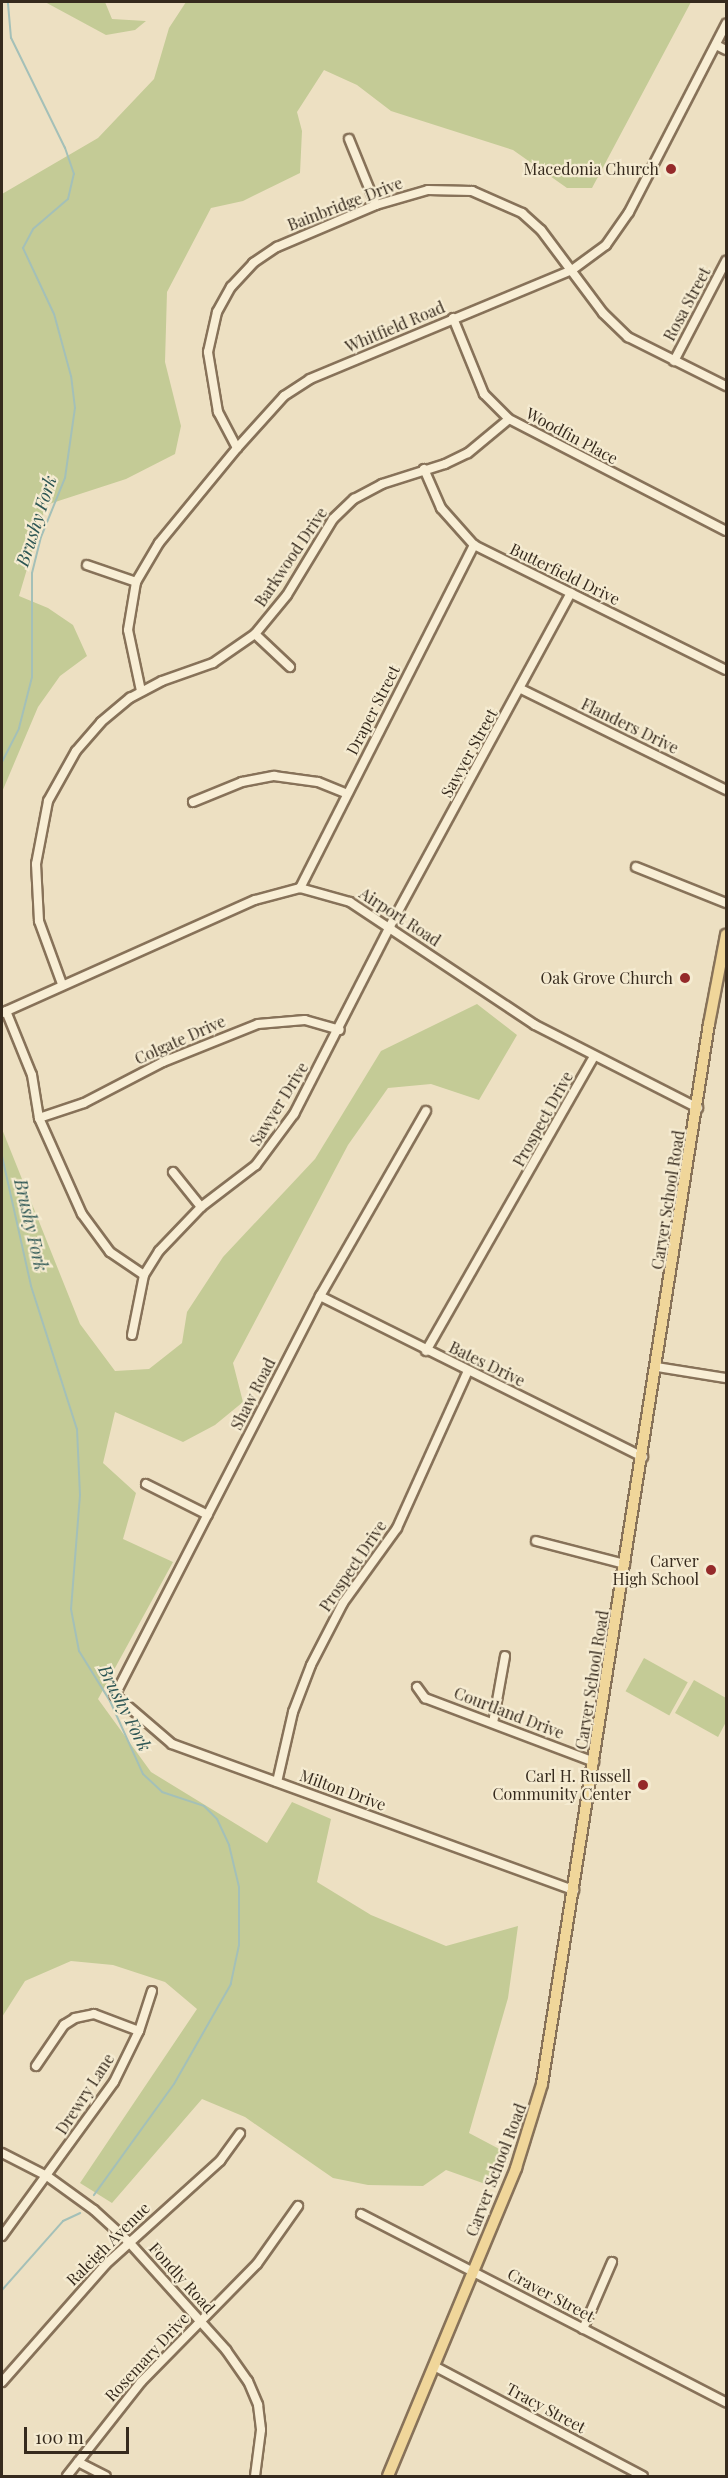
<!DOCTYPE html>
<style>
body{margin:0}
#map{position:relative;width:728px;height:2478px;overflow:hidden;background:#ede0c2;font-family:"Playfair Display",serif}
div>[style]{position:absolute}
.green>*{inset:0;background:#c4cb96;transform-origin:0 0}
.stream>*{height:2px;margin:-1px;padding:0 1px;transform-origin:1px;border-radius:1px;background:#a4c0b8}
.roads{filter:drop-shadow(2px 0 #877259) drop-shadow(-2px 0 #877259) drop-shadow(0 2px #877259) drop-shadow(0 -2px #877259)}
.minor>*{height:8px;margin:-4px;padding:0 4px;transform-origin:4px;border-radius:4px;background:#f8eed5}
.major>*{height:10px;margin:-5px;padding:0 5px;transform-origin:5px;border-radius:5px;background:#f0d69a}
.dots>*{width:16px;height:16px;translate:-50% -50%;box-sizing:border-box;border:3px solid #f5ebd1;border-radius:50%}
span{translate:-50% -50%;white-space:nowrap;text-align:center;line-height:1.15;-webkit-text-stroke:4.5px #f5ebd1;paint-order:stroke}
.poi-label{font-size:16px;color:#362a1d}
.right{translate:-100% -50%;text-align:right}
.street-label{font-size:16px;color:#362a1d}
.water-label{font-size:18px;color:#2d5654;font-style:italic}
.frame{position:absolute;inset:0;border:3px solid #362a1d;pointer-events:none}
.scale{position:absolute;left:24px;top:2427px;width:105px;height:27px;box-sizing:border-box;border:3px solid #362a1d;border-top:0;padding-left:8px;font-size:18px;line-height:21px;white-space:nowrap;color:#362a1d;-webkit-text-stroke:4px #f5ebd1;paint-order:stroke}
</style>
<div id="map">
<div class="green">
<div style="clip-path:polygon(45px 2px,105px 2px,112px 19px,146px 21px,135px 30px,106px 35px)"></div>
<div style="clip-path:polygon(186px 2px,691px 2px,592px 188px,567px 188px,513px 150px,391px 111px,357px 85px,324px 70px,297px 112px,302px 131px,300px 173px,243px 201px,211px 208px,167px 292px,165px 362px,181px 426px,175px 454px,126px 479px,46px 505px,19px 596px,48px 608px,73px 625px,87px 656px,60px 676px,38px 707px,2px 792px,2px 194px,98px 138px,154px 79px,169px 28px)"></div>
<div style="clip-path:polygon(477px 1004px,517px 1035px,479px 1100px,431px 1084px,388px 1088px,348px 1145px,233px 1363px,243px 1402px,215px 1425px,183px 1442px,115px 1412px,103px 1463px,136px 1493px,123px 1539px,173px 1562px,98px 1699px,151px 1772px,267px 1843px,292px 1802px,331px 1819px,317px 1882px,371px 1915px,446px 1946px,518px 1926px,508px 1998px,469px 2133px,505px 2152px,491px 2186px,446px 2170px,423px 2186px,368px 2185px,333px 2178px,245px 2117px,202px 2099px,112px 2203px,80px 2183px,197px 2009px,165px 1982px,113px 1965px,71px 1961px,25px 1981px,2px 2017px,2px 1129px,80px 1324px,115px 1371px,149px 1369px,182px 1343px,187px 1312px,223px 1257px,315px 1159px,381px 1051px)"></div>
<div style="left:644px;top:1658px;width:50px;height:38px;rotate:29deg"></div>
<div style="clip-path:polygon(694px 1680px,726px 1698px,726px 1722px,718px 1737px,675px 1713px)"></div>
</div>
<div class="stream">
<div style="left:2px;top:762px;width:38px;rotate:-63deg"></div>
<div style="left:19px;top:728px;width:53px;rotate:-75.7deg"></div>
<div style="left:32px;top:677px;width:104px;rotate:-90deg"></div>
<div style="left:32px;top:573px;width:37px;rotate:-76deg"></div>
<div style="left:41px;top:537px;width:64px;rotate:-67.9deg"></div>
<div style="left:65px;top:478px;width:71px;rotate:-81.9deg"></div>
<div style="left:75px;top:408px;width:32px;rotate:-97deg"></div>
<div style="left:71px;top:376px;width:64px;rotate:-105.3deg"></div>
<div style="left:54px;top:314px;width:73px;rotate:-115.2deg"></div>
<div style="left:23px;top:248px;width:21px;rotate:-62deg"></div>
<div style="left:33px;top:229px;width:46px;rotate:-40.6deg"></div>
<div style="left:68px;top:199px;width:26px;rotate:-77deg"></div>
<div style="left:74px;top:174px;width:28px;rotate:-109deg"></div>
<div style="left:65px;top:148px;width:123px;rotate:-116.1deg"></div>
<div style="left:11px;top:38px;width:36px;rotate:-95deg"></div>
<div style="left:2px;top:1156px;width:133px;rotate:77.4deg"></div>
<div style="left:31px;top:1286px;width:150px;rotate:72.2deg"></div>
<div style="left:77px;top:1429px;width:66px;rotate:87.4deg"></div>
<div style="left:80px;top:1495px;width:114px;rotate:94.5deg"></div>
<div style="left:71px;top:1609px;width:43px;rotate:79.2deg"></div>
<div style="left:79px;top:1651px;width:59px;rotate:58.2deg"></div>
<div style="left:110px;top:1701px;width:80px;rotate:65.7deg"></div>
<div style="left:143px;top:1774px;width:26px;rotate:43deg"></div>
<div style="left:162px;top:1792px;width:44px;rotate:18.4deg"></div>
<div style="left:204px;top:1806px;width:18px;rotate:45deg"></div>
<div style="left:217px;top:1819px;width:29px;rotate:65deg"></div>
<div style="left:229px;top:1845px;width:43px;rotate:76.6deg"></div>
<div style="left:239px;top:1887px;width:58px;rotate:90deg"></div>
<div style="left:239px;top:1945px;width:40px;rotate:102deg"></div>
<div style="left:231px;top:1984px;width:115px;rotate:119.7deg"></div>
<div style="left:174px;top:2084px;width:137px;rotate:125.8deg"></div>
<div style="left:2px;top:2290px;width:92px;rotate:-48.5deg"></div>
<div style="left:63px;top:2221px;width:19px;rotate:-25deg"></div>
</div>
<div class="roads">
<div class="minor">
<div style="left:716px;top:45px;width:11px;rotate:27deg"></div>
<div style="left:349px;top:139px;width:71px;rotate:67.8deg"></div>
<div style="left:453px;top:318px;width:82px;rotate:67.8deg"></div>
<div style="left:484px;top:394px;width:35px;rotate:45deg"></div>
<div style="left:509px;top:419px;width:244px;rotate:27.3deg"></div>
<div style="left:674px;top:361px;width:113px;rotate:-62.5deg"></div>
<div style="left:237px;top:448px;width:41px;rotate:-117.8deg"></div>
<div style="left:218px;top:412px;width:61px;rotate:-99.5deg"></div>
<div style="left:208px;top:352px;width:41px;rotate:-77.3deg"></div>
<div style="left:217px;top:312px;width:29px;rotate:-61deg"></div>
<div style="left:231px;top:287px;width:33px;rotate:-47deg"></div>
<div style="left:253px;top:263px;width:29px;rotate:-34deg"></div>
<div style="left:277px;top:247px;width:108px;rotate:-23deg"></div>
<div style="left:376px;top:205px;width:54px;rotate:-16.1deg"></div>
<div style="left:428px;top:190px;width:44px;rotate:1.3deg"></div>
<div style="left:472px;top:191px;width:55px;rotate:23.7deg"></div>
<div style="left:522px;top:213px;width:25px;rotate:42deg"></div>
<div style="left:541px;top:230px;width:104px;rotate:53.2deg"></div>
<div style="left:603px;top:313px;width:35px;rotate:44deg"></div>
<div style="left:628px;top:337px;width:110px;rotate:26.6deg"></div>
<div style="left:424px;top:469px;width:43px;rotate:66.4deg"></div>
<div style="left:441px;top:508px;width:50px;rotate:48.3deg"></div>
<div style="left:474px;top:545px;width:281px;rotate:26.4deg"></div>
<div style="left:87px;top:565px;width:52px;rotate:19.1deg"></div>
<div style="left:255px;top:634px;width:48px;rotate:43.3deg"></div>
<div style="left:521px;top:689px;width:229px;rotate:26.2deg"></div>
<div style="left:141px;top:691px;width:62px;rotate:-102deg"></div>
<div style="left:128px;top:630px;width:49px;rotate:-80.5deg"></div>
<div style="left:136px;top:582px;width:45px;rotate:-59.5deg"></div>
<div style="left:159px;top:543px;width:123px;rotate:-50.6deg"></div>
<div style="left:237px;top:448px;width:70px;rotate:-47.9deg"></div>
<div style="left:284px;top:396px;width:31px;rotate:-33deg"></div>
<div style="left:310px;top:379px;width:284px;rotate:-22.6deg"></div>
<div style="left:572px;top:270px;width:42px;rotate:-36.3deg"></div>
<div style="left:606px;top:245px;width:40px;rotate:-55.1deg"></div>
<div style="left:629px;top:212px;width:212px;rotate:-62.7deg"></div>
<div style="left:193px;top:802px;width:53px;rotate:-22.2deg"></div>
<div style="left:242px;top:782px;width:33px;rotate:-11deg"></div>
<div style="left:274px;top:776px;width:44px;rotate:7.8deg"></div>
<div style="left:318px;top:782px;width:31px;rotate:22deg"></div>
<div style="left:636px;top:867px;width:97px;rotate:21.8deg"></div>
<div style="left:300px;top:888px;width:385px;rotate:-63.1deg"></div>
<div style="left:62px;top:984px;width:67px;rotate:-110.1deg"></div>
<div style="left:39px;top:921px;width:57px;rotate:-93deg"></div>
<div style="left:36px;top:864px;width:64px;rotate:-79.2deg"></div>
<div style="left:48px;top:801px;width:57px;rotate:-60.8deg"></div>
<div style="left:76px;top:751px;width:38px;rotate:-49deg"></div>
<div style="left:101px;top:722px;width:38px;rotate:-40deg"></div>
<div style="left:130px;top:698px;width:36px;rotate:-28deg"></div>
<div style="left:162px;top:681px;width:54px;rotate:-19.4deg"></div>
<div style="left:213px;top:663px;width:51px;rotate:-34.6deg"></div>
<div style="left:255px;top:634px;width:50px;rotate:-50.6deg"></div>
<div style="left:287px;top:595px;width:89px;rotate:-58.8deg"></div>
<div style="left:333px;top:519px;width:29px;rotate:-44deg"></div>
<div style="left:354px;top:499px;width:32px;rotate:-28deg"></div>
<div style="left:382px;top:484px;width:66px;rotate:-17.6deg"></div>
<div style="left:445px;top:464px;width:25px;rotate:-26deg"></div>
<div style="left:468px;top:453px;width:53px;rotate:-39.7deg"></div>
<div style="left:6px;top:1011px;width:69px;rotate:67.9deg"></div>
<div style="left:32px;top:1075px;width:44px;rotate:80.8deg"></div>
<div style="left:39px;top:1118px;width:105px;rotate:65.9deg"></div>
<div style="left:82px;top:1214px;width:47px;rotate:53.6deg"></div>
<div style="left:110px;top:1252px;width:41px;rotate:34.1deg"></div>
<div style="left:2px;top:1013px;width:277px;rotate:-24.1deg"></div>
<div style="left:255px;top:900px;width:47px;rotate:-14.9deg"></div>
<div style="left:300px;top:888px;width:52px;rotate:15.6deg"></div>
<div style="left:350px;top:902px;width:222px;rotate:33.6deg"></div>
<div style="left:535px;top:1025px;width:183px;rotate:27deg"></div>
<div style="left:426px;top:1111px;width:213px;rotate:119.8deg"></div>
<div style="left:320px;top:1296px;width:449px;rotate:117.2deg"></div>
<div style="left:115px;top:1695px;width:75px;rotate:40.7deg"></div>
<div style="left:172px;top:1744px;width:428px;rotate:20deg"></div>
<div style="left:39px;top:1118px;width:47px;rotate:-18.4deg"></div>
<div style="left:84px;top:1103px;width:89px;rotate:-27.4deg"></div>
<div style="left:163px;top:1062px;width:102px;rotate:-21.8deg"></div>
<div style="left:258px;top:1024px;width:47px;rotate:-4.9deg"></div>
<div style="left:305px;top:1020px;width:36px;rotate:16deg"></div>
<div style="left:173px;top:1172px;width:45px;rotate:51.3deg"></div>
<div style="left:320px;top:1296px;width:361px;rotate:26.5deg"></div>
<div style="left:132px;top:1335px;width:61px;rotate:-78.7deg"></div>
<div style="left:144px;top:1275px;width:28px;rotate:-58deg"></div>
<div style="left:159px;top:1251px;width:61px;rotate:-46.3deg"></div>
<div style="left:201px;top:1207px;width:69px;rotate:-37.4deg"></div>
<div style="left:256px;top:1165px;width:64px;rotate:-53.3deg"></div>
<div style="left:294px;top:1114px;width:211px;rotate:-62.9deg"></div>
<div style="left:390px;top:926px;width:379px;rotate:-61.5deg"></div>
<div style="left:426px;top:1351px;width:339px;rotate:-60.3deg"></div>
<div style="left:657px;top:1367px;width:70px;rotate:9.1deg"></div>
<div style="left:146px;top:1484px;width:69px;rotate:26.6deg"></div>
<div style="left:536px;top:1541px;width:92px;rotate:14.5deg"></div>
<div style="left:417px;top:1687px;width:14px;rotate:54deg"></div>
<div style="left:425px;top:1698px;width:181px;rotate:20.7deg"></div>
<div style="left:493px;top:1723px;width:68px;rotate:-79.8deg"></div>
<div style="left:277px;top:1782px;width:72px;rotate:-77.1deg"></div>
<div style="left:293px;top:1712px;width:50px;rotate:-69deg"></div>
<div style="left:311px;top:1665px;width:70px;rotate:-62.7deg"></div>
<div style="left:343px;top:1603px;width:92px;rotate:-54.2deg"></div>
<div style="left:397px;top:1528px;width:172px;rotate:-65.7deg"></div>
<div style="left:36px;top:2066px;width:50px;rotate:-55.7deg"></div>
<div style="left:64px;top:2025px;width:13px;rotate:-32deg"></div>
<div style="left:75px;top:2018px;width:19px;rotate:-12deg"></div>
<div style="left:94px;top:2014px;width:48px;rotate:20.7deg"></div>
<div style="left:2px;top:2153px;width:51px;rotate:27.1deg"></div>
<div style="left:47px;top:2176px;width:58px;rotate:35.9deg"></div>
<div style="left:94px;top:2210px;width:46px;rotate:42.4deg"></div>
<div style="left:128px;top:2241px;width:147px;rotate:48deg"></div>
<div style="left:226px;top:2350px;width:38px;rotate:55deg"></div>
<div style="left:248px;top:2381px;width:26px;rotate:67deg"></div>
<div style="left:258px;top:2405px;width:25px;rotate:83deg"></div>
<div style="left:261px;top:2430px;width:46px;rotate:97.4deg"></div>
<div style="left:361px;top:2214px;width:411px;rotate:27.3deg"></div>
<div style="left:2px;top:2236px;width:190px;rotate:-54deg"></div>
<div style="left:114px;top:2082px;width:57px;rotate:-63.9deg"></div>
<div style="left:139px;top:2031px;width:42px;rotate:-72deg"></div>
<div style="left:583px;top:2329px;width:73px;rotate:-66.6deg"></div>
<div style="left:434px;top:2366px;width:236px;rotate:27.8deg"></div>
<div style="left:2px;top:2382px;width:157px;rotate:-48.6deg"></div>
<div style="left:106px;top:2264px;width:154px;rotate:-42.1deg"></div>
<div style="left:220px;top:2161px;width:34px;rotate:-54deg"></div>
<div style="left:78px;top:2462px;width:31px;rotate:27deg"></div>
<div style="left:67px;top:2476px;width:120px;rotate:-51.8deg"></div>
<div style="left:141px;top:2382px;width:165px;rotate:-45.5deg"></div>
<div style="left:257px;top:2264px;width:71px;rotate:-54.7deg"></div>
</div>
<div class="major">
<div style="left:388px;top:2476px;width:334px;rotate:-67.4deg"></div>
<div style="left:516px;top:2168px;width:88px;rotate:-72.8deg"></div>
<div style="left:542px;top:2084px;width:1073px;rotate:-81.05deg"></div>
<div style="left:709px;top:1024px;width:91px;rotate:-79.2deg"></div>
</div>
</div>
<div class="dots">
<div style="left:671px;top:169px;background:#952a2a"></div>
<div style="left:685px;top:978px;background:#952a2a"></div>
<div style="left:711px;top:1570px;background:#952a2a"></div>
<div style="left:643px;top:1785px;background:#952a2a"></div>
</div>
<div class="poi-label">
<span class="right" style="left:659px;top:169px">Macedonia Church</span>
<span class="right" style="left:673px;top:978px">Oak Grove Church</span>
<span class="right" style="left:699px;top:1570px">Carver<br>High School</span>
<span class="right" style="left:631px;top:1785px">Carl H. Russell<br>Community Center</span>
</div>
<div class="street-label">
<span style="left:345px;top:204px;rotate:-21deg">Bainbridge Drive</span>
<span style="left:687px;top:304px;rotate:-62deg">Rosa Street</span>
<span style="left:395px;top:327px;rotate:-23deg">Whitfield Road</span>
<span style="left:572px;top:436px;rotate:28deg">Woodfin Place</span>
<span style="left:291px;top:557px;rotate:-56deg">Barkwood Drive</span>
<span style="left:565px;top:574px;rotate:26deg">Butterfield Drive</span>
<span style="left:373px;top:710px;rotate:-63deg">Draper Street</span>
<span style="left:630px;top:726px;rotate:26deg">Flanders Drive</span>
<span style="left:469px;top:753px;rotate:-61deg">Sawyer Street</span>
<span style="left:400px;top:917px;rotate:33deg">Airport Road</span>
<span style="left:180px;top:1040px;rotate:-24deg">Colgate Drive</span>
<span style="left:279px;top:1104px;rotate:-58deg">Sawyer Drive</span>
<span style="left:543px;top:1119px;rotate:-61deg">Prospect Drive</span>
<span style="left:668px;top:1200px;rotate:-81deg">Carver School Road</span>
<span style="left:487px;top:1364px;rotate:26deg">Bates Drive</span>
<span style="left:253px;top:1394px;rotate:-63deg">Shaw Road</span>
<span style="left:353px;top:1566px;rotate:-56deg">Prospect Drive</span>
<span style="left:592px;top:1680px;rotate:-81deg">Carver School Road</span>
<span style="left:509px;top:1713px;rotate:21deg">Courtland Drive</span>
<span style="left:343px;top:1790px;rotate:20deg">Milton Drive</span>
<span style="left:85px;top:2094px;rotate:-57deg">Drewry Lane</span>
<span style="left:496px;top:2170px;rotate:-69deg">Carver School Road</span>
<span style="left:108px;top:2244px;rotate:-45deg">Raleigh Avenue</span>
<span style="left:182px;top:2278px;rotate:48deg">Fondly Road</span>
<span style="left:551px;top:2295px;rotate:28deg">Craver Street</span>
<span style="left:147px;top:2357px;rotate:-47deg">Rosemary Drive</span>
<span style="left:546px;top:2408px;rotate:28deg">Tracy Street</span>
</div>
<div class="water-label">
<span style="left:36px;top:521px;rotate:-72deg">Brushy Fork</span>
<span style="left:31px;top:1225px;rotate:77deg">Brushy Fork</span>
<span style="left:125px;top:1708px;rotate:63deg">Brushy Fork</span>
</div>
<div class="frame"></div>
<div class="scale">100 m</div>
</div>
